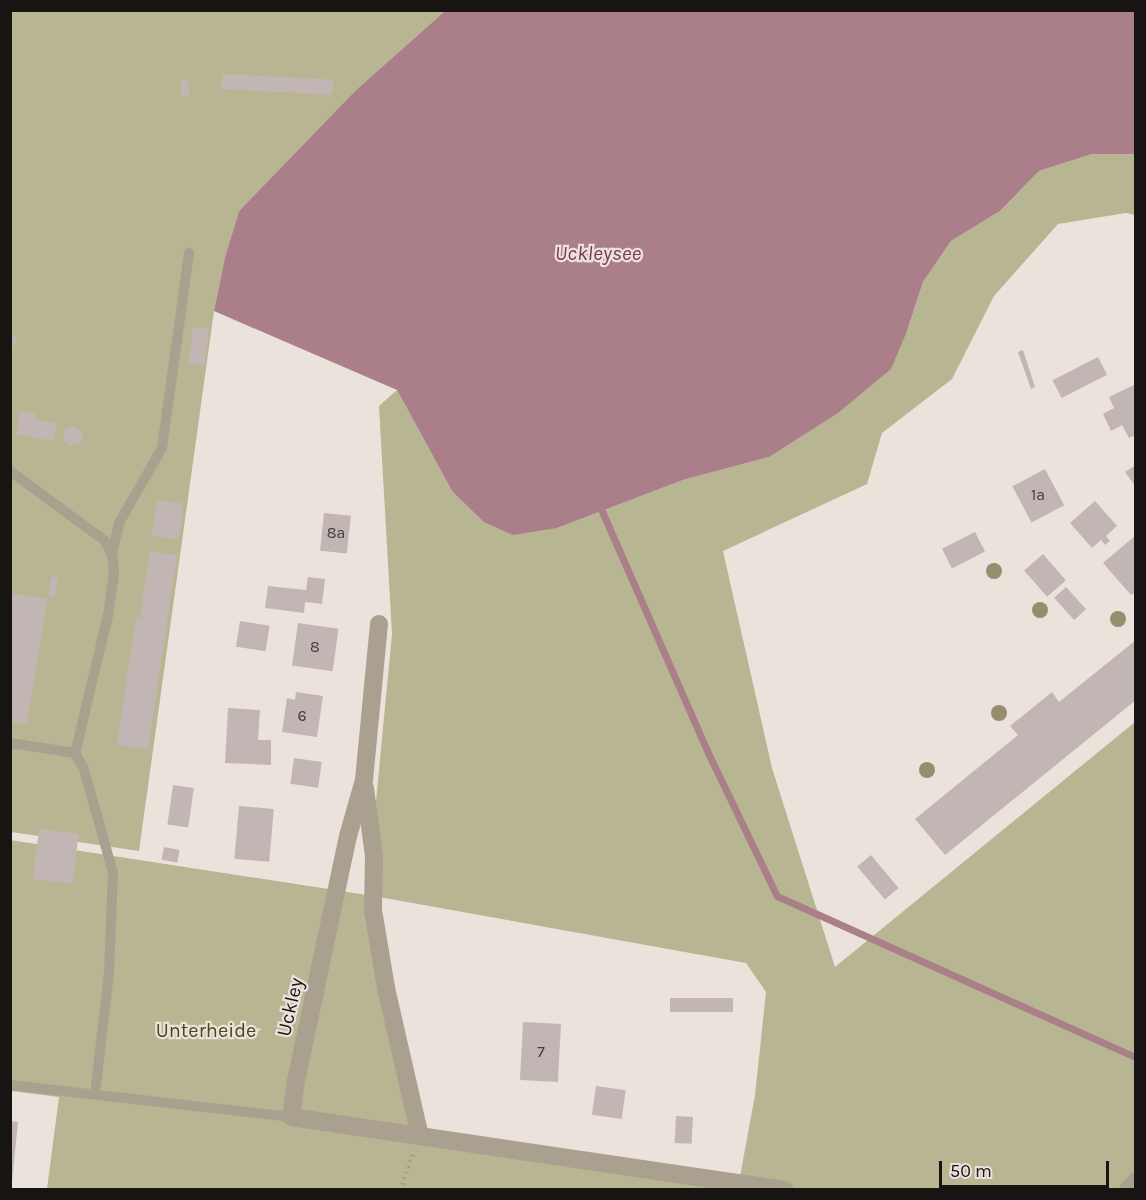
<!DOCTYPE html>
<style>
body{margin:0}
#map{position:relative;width:1146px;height:1200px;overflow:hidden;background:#ece2dc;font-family:Karla,sans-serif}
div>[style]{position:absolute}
.green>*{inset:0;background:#b8b593}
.water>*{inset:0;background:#ab7f8a}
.stream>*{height:7px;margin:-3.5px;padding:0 3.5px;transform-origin:3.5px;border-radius:3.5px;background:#ab7f8a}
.building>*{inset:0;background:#c2b6b4;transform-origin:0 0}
.path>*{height:4px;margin-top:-2px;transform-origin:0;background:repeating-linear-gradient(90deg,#a09893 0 1.5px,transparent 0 6px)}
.lane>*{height:10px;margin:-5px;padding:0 5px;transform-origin:5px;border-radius:5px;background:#aaa090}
.street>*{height:18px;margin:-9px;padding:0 9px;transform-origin:9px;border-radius:9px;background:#aaa090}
.trees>*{width:16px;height:16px;margin:-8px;border-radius:50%;background:#948d6e}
span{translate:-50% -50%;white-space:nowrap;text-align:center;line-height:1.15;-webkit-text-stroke:4.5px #ece2dc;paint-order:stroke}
.number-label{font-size:16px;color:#423c3a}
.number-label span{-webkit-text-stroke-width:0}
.street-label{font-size:20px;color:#171412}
.park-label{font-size:20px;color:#4c4714}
.water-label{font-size:21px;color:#773a4d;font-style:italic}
.frame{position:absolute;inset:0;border:12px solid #171412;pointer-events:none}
.scale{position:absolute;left:939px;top:1161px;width:170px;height:27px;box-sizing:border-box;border:3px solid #171412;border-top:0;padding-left:8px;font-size:18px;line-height:21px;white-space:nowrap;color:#171412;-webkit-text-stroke:4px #ece2dc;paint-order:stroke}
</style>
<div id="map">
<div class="green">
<div style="clip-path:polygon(11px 11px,445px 11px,356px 90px,239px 211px,225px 257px,214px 311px,139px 851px,11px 832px)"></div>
<div style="clip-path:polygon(evenodd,1092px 154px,1135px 154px,1135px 215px,1126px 213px,1058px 224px,994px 296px,952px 379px,882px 433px,867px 484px,723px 551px,772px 768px,835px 967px,1135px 722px,1135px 1189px,47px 1189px,59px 1097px,11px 1091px,10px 840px,367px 895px,392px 634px,379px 406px,397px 390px,452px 491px,557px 528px,683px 480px,769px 457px,907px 331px,923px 282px,951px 241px,1000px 211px,1039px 171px,1092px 154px,368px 895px,746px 963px,766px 992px,755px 1095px,739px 1182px,420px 1136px,368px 895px)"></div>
</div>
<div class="water">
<div style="clip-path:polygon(445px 11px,1135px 11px,1135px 154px,1092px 154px,1039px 171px,1000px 211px,951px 241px,923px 282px,907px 331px,891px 369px,838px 413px,769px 457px,683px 480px,557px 528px,513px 535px,484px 522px,452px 491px,397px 390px,214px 311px,225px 257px,239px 211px,356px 90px)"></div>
</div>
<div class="stream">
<div style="left:602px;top:502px;width:7px;rotate:98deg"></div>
<div style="left:601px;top:509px;width:271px;rotate:66.3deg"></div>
<div style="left:710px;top:757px;width:154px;rotate:64.3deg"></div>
<div style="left:777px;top:896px;width:393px;rotate:24.2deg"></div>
</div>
<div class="building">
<div style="left:222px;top:74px;width:111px;height:15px;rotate:3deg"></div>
<div style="left:188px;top:80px;width:17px;height:7px;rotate:87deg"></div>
<div style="left:193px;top:327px;width:16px;height:37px;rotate:7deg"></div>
<div style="clip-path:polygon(10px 335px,17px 336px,12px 351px,10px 350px)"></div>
<div style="clip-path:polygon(1023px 350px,1035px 387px,1031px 389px,1018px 352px)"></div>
<div style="left:1098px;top:357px;width:20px;height:51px;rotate:63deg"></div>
<div style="clip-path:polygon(1136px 384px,1136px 435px,1129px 438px,1122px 425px,1111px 431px,1103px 414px,1114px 408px,1109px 397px)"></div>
<div style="clip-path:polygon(20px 411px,37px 414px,36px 420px,57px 424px,53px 441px,16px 434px)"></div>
<div style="clip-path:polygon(75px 426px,83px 433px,81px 443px,71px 446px,64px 440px,65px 430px)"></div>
<div style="clip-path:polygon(1136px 465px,1136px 487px,1125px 472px)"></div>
<div style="left:1045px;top:469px;width:41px;height:37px;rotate:62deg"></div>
<div style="left:157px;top:500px;width:27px;height:36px;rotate:8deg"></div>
<div style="clip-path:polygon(1095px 501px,1117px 526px,1106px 536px,1110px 541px,1105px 545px,1101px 540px,1092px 548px,1070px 523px)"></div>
<div style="left:324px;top:513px;width:27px;height:38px;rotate:6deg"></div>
<div style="left:975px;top:532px;width:22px;height:37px;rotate:63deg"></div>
<div style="clip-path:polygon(1136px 535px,1136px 592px,1131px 595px,1103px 563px)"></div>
<div style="clip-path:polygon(150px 551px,177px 555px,148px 750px,117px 745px,136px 617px,140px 618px)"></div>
<div style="left:1043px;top:554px;width:35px;height:25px;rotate:49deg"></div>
<div style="clip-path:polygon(52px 576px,58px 578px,55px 597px,48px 596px)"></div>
<div style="clip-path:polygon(308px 577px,325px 579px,322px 604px,305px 602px,304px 613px,265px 608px,268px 586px,306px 590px)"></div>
<div style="left:1066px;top:587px;width:30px;height:16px;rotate:48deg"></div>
<div style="clip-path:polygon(10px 593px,47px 599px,27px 725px,10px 722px)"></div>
<div style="left:240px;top:621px;width:30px;height:26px;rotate:9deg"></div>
<div style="left:298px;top:623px;width:41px;height:43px;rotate:8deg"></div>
<div style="clip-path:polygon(1136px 640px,1136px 700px,945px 855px,915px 819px,1018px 735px,1010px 726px,1052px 692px,1059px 702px)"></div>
<div style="clip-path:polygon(296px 692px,323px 696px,317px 737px,282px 732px,287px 698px,295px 700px)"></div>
<div style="clip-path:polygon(228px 708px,260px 710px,258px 740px,271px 740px,271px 765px,225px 763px)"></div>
<div style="left:294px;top:758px;width:28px;height:26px;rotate:8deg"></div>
<div style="left:173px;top:785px;width:21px;height:40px;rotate:8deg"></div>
<div style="left:239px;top:806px;width:35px;height:53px;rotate:5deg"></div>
<div style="left:39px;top:829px;width:40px;height:50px;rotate:7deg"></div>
<div style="left:164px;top:847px;width:16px;height:13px;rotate:11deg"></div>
<div style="left:871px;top:855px;width:43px;height:18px;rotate:50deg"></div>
<div style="left:733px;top:998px;width:14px;height:63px;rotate:90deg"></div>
<div style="left:523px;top:1022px;width:38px;height:58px;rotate:3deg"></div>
<div style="left:596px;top:1086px;width:30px;height:29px;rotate:8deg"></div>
<div style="left:676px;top:1116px;width:17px;height:27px;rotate:3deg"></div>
<div style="clip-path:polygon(10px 1121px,18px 1122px,12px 1182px,10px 1182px)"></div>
</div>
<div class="path">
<div style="left:400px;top:1190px;width:38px;rotate:-70deg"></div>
</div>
<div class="lane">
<div style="left:10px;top:471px;width:117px;rotate:36.3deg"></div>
<div style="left:104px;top:540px;width:16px;rotate:60deg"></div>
<div style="left:112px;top:554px;width:19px;rotate:84deg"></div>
<div style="left:114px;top:573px;width:42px;rotate:98.1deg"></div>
<div style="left:108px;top:615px;width:142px;rotate:103.4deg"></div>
<div style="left:112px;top:554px;width:32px;rotate:-77deg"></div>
<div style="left:119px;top:523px;width:86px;rotate:-60.2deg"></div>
<div style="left:162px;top:448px;width:197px;rotate:-82.1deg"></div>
<div style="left:10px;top:743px;width:66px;rotate:8.7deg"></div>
<div style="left:75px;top:753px;width:18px;rotate:61deg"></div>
<div style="left:84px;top:769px;width:108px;rotate:74.4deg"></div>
<div style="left:113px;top:873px;width:100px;rotate:92.3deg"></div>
<div style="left:109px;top:973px;width:122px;rotate:96.6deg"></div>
<div style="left:10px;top:1085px;width:283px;rotate:6.5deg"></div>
</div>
<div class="street">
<div style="left:379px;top:624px;width:157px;rotate:95.5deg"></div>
<div style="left:364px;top:780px;width:58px;rotate:105.9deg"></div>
<div style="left:348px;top:836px;width:250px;rotate:102deg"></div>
<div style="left:296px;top:1081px;width:36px;rotate:98deg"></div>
<div style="left:291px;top:1117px;width:499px;rotate:8.4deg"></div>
<div style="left:365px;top:788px;width:69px;rotate:82.5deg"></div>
<div style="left:374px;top:856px;width:54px;rotate:91.1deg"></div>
<div style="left:373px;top:910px;width:79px;rotate:80.5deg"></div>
<div style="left:386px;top:988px;width:152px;rotate:77.1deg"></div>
<div style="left:1128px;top:1190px;width:12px;rotate:-48deg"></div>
</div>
<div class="trees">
<div style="left:994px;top:571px"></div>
<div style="left:1040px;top:610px"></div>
<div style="left:1118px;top:619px"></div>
<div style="left:999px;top:713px"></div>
<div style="left:927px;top:770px"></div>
</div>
<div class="number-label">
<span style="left:1038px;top:495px">1a</span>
<span style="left:336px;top:533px">8a</span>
<span style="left:315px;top:647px">8</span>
<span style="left:302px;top:716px">6</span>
<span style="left:541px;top:1052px">7</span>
</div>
<div class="street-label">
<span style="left:290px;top:1007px;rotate:-77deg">Uckley</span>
</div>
<div class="park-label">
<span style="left:206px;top:1030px">Unterheide</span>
</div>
<div class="water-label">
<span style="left:598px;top:253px">Uckleysee</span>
</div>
<div class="frame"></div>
<div class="scale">50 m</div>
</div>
